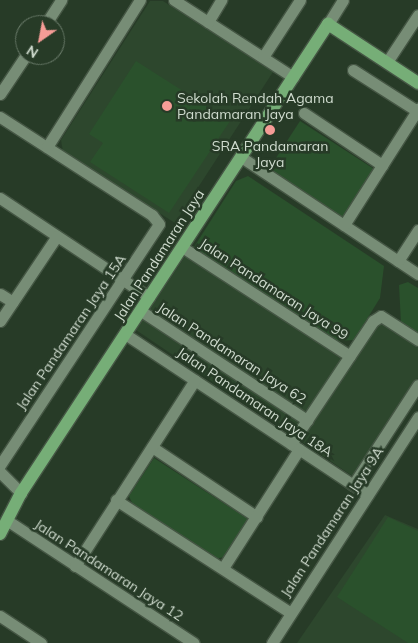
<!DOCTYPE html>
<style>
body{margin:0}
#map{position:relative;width:418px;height:643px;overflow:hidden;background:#273b27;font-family:Mulish,sans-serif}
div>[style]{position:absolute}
.built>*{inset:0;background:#2d472d}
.green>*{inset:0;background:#2a512c;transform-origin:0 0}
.roads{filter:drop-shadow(1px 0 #455644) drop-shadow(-1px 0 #455644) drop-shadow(0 1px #455644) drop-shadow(0 -1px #455644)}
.minor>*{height:11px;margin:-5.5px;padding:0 5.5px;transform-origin:5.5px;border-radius:5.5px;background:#778d76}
.major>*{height:12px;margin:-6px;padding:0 6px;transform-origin:6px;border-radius:6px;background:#76ae77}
.dots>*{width:14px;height:14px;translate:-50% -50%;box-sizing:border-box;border:2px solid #273b27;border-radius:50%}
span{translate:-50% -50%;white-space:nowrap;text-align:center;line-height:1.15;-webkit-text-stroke:5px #273b27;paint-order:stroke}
.poi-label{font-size:14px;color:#cfdbce}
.left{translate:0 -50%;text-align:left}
.street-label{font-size:14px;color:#cfdbce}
.north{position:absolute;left:15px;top:15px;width:50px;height:50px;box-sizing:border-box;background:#273b27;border:1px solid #6a7b6a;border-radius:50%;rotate:213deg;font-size:14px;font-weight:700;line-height:20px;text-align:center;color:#cfdbce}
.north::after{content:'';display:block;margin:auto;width:18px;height:22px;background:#f59c96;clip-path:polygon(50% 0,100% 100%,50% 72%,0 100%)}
</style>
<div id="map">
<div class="built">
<div style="clip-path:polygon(150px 1px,163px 1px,273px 72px,175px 223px,63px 152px,61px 140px)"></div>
<div style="clip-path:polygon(186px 255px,350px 361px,381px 320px,418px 344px,418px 378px,354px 477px,136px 330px)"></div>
<div style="clip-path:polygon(385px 515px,418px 529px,418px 643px,297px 643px)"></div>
</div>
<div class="green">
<div style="clip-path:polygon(136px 61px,230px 121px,169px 213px,90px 162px,103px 143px,89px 134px)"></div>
<div style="left:300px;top:121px;width:91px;height:59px;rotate:33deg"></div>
<div style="clip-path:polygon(248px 176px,384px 266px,380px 298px,354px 340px,336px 341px,194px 247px,236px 181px)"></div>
<div style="clip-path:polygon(408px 282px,418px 288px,418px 334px,401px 323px,399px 285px)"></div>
<div style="clip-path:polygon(154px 458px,248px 519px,224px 557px,215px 559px,133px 505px,129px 496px)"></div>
<div style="clip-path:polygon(388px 517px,418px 531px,418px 643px,408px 643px,337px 597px)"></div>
</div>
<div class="roads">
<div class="minor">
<div style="left:174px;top:0;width:142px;rotate:32.9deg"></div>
<div style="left:208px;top:22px;width:26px;rotate:-59deg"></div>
<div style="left:328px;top:24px;width:28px;rotate:-58deg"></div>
<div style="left:45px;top:25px;width:30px;rotate:-57deg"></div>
<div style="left:263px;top:57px;width:68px;rotate:-57deg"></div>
<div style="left:387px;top:62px;width:56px;rotate:-56.6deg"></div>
<div style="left:353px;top:70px;width:76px;rotate:32.6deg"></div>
<div style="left:0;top:94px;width:47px;rotate:-56.3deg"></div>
<div style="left:304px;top:113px;width:94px;rotate:33.7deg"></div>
<div style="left:0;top:117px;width:181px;rotate:32.8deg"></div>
<div style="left:152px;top:215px;width:11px;rotate:52deg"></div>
<div style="left:159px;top:224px;width:289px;rotate:123.4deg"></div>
<div style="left:47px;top:147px;width:174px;rotate:-57.7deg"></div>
<div style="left:241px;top:157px;width:212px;rotate:33.5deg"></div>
<div style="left:0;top:198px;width:179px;rotate:33.6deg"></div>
<div style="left:344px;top:225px;width:138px;rotate:-57.5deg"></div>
<div style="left:182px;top:247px;width:200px;rotate:33deg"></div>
<div style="left:398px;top:261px;width:37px;rotate:-57deg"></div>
<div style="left:0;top:294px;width:15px;rotate:32deg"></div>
<div style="left:141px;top:311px;width:199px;rotate:33.3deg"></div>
<div style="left:0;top:321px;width:102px;rotate:-56.2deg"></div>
<div style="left:125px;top:334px;width:291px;rotate:33.5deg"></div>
<div style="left:291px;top:444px;width:148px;rotate:-56.3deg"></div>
<div style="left:373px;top:321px;width:9px;rotate:-32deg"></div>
<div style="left:381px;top:316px;width:44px;rotate:33deg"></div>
<div style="left:152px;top:447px;width:126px;rotate:33.7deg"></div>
<div style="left:0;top:472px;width:30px;rotate:45deg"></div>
<div style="left:353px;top:485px;width:119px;rotate:-57deg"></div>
<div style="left:116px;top:500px;width:208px;rotate:32.9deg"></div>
<div style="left:8px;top:521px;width:222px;rotate:33.3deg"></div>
<div style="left:75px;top:566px;width:221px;rotate:-57.2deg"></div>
<div style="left:223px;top:568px;width:141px;rotate:-57.4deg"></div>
<div style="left:0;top:616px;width:49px;rotate:33.4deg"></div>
<div style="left:272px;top:643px;width:269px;rotate:-57.1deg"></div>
</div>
<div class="major">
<div style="left:0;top:534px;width:46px;rotate:-62.9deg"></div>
<div style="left:21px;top:493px;width:561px;rotate:-56.79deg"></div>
<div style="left:328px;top:24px;width:108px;rotate:33.2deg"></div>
</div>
</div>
<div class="dots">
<div style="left:167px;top:106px;background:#f59c96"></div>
<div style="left:270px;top:130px;background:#f59c96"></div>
</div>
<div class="poi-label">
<span class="left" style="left:177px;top:106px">Sekolah Rendah Agama<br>Pandamaran Jaya</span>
<span style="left:270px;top:154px">SRA Pandamaran<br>Jaya</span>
</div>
<div class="street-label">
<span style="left:159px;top:255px;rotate:-57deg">Jalan Pandamaran Jaya</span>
<span style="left:274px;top:289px;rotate:33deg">Jalan Pandamaran Jaya 99</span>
<span style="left:71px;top:332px;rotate:-56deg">Jalan Pandamaran Jaya 15A</span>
<span style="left:232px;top:353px;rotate:33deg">Jalan Pandamaran Jaya 62</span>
<span style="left:255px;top:402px;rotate:34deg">Jalan Pandamaran Jaya 18A</span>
<span style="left:332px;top:522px;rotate:-57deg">Jalan Pandamaran Jaya 9A</span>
<span style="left:109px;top:570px;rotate:33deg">Jalan Pandamaran Jaya 12</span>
</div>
<div class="north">N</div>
</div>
